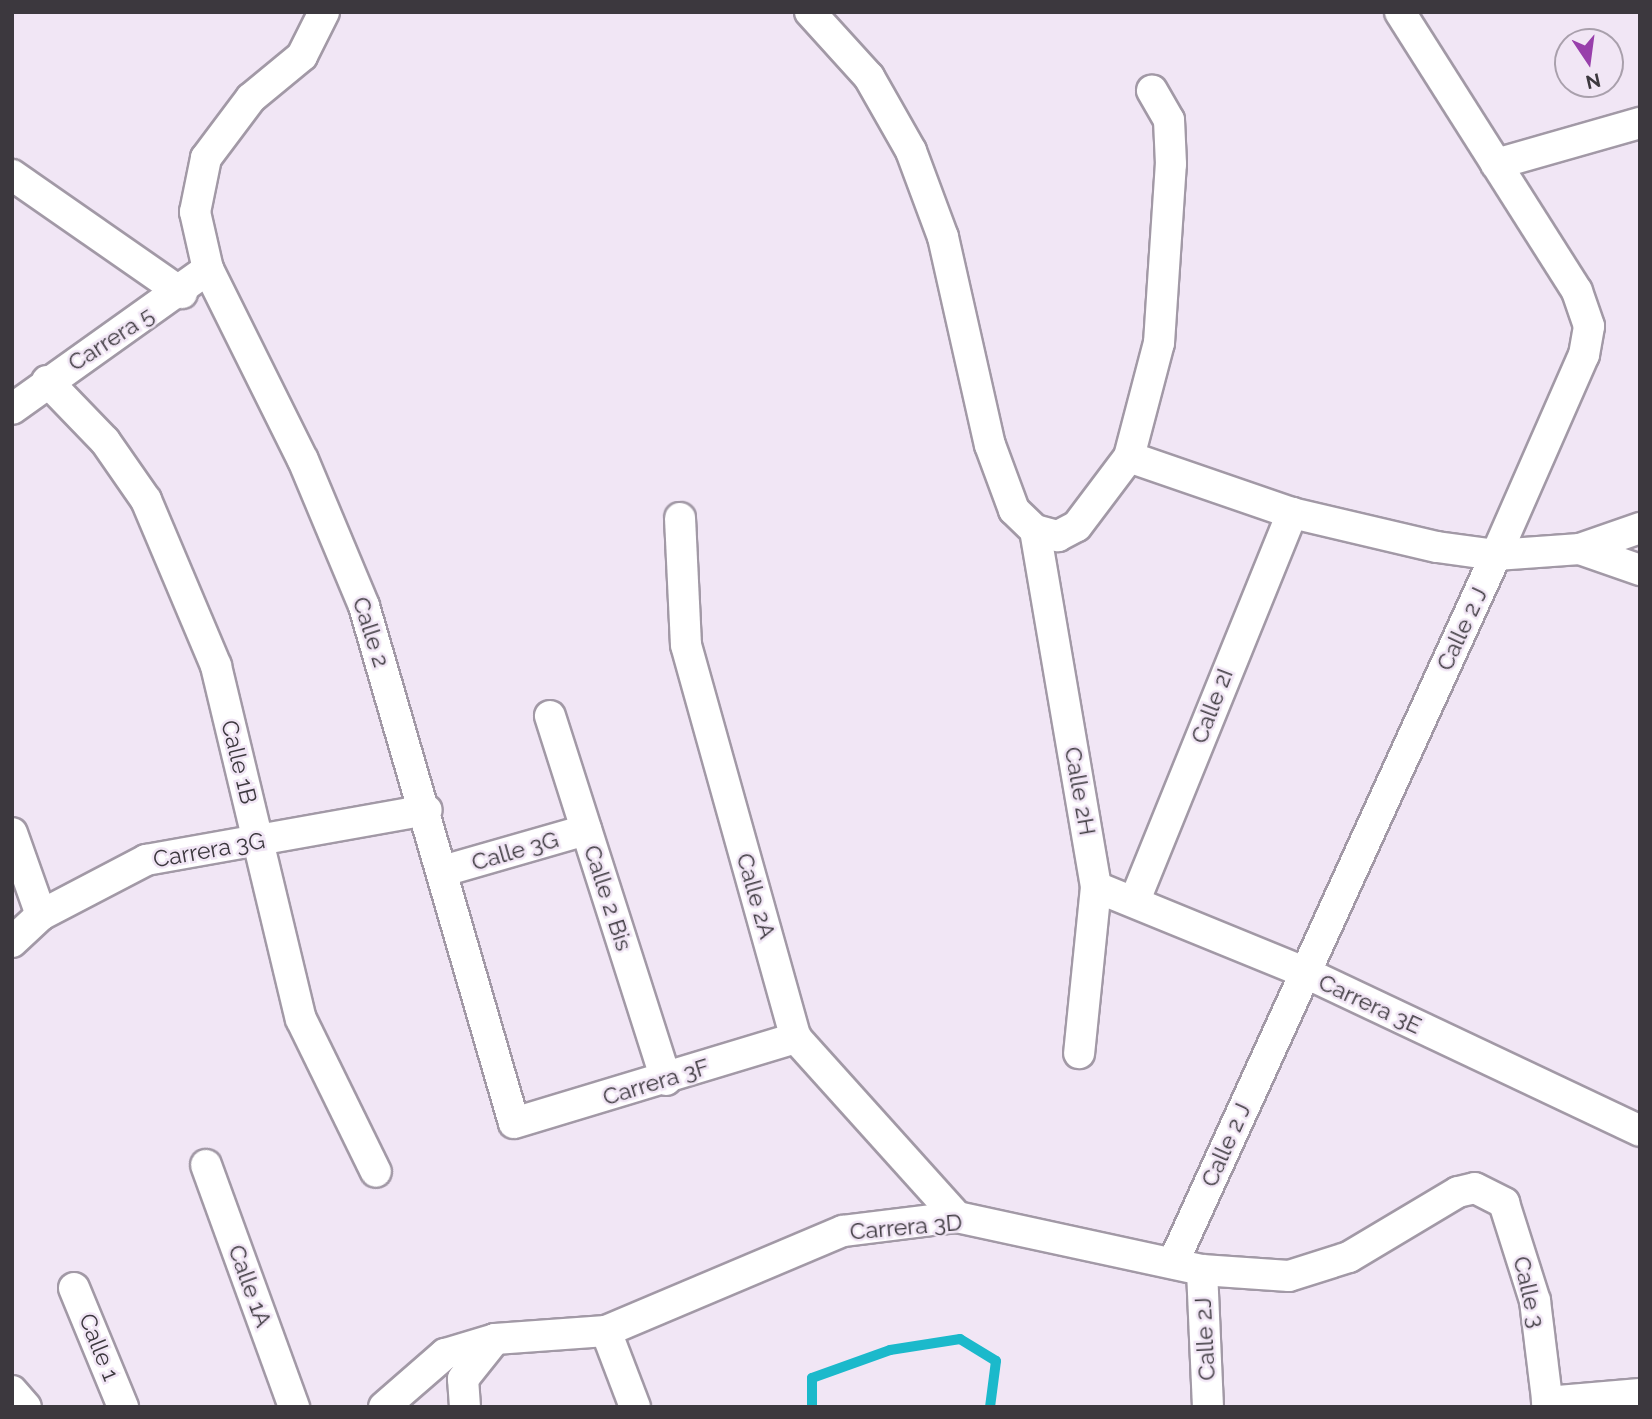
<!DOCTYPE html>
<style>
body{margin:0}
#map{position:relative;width:1652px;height:1419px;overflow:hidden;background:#f1e6f5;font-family:Raleway,sans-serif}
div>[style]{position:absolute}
.stream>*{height:10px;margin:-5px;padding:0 5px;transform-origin:5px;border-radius:5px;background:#1bb9cb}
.roads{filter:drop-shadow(2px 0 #a299a6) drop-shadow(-2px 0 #a299a6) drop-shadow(0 2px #a299a6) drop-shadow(0 -2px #a299a6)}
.minor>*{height:30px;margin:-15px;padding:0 15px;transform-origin:15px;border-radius:15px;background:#fff}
span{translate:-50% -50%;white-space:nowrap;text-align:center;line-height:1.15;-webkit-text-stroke:5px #f1e6f5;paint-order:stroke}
.street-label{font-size:23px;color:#3c383e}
.frame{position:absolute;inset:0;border:14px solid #3c383e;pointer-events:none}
.north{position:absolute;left:1554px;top:28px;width:70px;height:70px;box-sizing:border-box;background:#f1e6f5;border:2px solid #a9a0ac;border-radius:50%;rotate:167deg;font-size:19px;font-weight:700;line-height:28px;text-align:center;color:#3c383e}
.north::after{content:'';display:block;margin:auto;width:24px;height:32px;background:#983fab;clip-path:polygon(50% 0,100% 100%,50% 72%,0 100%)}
</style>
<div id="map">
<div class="stream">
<div style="left:812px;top:1407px;width:29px;rotate:-90deg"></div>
<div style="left:812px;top:1378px;width:83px;rotate:-19.7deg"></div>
<div style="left:890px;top:1350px;width:71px;rotate:-8.9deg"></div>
<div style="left:960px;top:1339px;width:42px;rotate:31.4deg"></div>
<div style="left:996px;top:1361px;width:46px;rotate:97.4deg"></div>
</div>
<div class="roads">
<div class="minor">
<div style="left:324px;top:12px;width:49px;rotate:116.6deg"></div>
<div style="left:302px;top:56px;width:66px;rotate:140.5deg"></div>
<div style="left:251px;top:98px;width:75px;rotate:126.9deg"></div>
<div style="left:206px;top:158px;width:55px;rotate:101.5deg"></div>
<div style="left:195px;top:212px;width:58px;rotate:77.2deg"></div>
<div style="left:208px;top:269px;width:213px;rotate:63.6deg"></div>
<div style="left:303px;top:460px;width:158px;rotate:67.3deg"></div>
<div style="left:364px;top:606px;width:538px;rotate:73.82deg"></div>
<div style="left:514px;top:1123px;width:295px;rotate:-16.8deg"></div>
<div style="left:810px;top:12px;width:88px;rotate:47.8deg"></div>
<div style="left:869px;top:77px;width:85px;rotate:60.4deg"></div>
<div style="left:911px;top:151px;width:92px;rotate:69.6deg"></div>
<div style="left:943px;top:237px;width:213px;rotate:77.3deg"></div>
<div style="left:990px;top:445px;width:69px;rotate:69.7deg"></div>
<div style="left:1014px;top:510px;width:29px;rotate:44deg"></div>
<div style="left:1035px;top:530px;width:24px;rotate:15deg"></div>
<div style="left:1058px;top:536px;width:21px;rotate:-28deg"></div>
<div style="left:1077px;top:526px;width:86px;rotate:-53deg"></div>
<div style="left:1129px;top:457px;width:172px;rotate:19deg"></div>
<div style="left:1292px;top:513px;width:149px;rotate:13.2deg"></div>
<div style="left:1437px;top:547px;width:60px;rotate:7.7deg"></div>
<div style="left:1496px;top:555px;width:84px;rotate:-4.1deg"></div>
<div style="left:1580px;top:549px;width:64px;rotate:19.3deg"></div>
<div style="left:1496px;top:164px;width:150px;rotate:-15.9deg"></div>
<div style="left:12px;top:175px;width:207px;rotate:34.8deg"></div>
<div style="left:47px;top:381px;width:83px;rotate:46deg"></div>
<div style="left:105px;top:441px;width:72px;rotate:55.2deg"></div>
<div style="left:146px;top:500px;width:180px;rotate:67.1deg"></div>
<div style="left:216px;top:666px;width:363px;rotate:76.5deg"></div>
<div style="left:301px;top:1019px;width:170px;rotate:63.9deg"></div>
<div style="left:12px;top:409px;width:241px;rotate:-35.5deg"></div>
<div style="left:1129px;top:457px;width:118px;rotate:-75.3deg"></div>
<div style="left:1159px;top:343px;width:179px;rotate:-86.2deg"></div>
<div style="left:1171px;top:164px;width:44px;rotate:-92.6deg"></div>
<div style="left:1169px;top:120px;width:34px;rotate:-120deg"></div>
<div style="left:680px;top:518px;width:127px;rotate:87.3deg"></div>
<div style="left:686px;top:645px;width:408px;rotate:74.4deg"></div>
<div style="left:796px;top:1038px;width:241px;rotate:48deg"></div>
<div style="left:1035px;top:530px;width:362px;rotate:80.3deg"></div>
<div style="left:1096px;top:887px;width:167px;rotate:95.8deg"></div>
<div style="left:1580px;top:549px;width:64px;rotate:-19.3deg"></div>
<div style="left:550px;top:716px;width:382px;rotate:72.3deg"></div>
<div style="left:12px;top:833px;width:87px;rotate:70.5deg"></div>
<div style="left:443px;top:871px;width:149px;rotate:-16deg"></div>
<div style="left:1096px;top:887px;width:225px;rotate:22.2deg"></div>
<div style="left:1304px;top:972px;width:372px;rotate:25.3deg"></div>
<div style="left:1135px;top:900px;width:418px;rotate:-67.9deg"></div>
<div style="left:12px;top:942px;width:40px;rotate:-43deg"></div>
<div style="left:41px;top:915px;width:119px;rotate:-27.6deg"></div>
<div style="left:146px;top:860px;width:285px;rotate:-10.1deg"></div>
<div style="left:206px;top:1165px;width:258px;rotate:70deg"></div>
<div style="left:1173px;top:1263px;width:778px;rotate:-65.48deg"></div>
<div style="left:1496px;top:555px;width:219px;rotate:-66.3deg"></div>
<div style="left:1584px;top:355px;width:29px;rotate:-80deg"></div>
<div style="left:1589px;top:326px;width:37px;rotate:-109deg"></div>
<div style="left:1577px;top:291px;width:330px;rotate:-122.4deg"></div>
<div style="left:1202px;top:1270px;width:137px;rotate:87.5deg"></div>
<div style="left:74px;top:1288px;width:129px;rotate:67.6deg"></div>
<div style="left:606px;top:1331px;width:81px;rotate:69.1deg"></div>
<div style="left:12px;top:1391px;width:21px;rotate:49deg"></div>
<div style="left:1547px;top:1402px;width:93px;rotate:-4.9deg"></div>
<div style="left:384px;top:1407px;width:81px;rotate:-41deg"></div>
<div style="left:445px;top:1354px;width:52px;rotate:-16.7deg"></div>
<div style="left:495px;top:1339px;width:111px;rotate:-4.1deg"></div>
<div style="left:606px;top:1331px;width:257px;rotate:-22.9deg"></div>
<div style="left:843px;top:1231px;width:115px;rotate:-7deg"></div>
<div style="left:957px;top:1217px;width:251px;rotate:12.2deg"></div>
<div style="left:1202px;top:1270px;width:87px;rotate:3.9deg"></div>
<div style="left:1289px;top:1276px;width:63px;rotate:-17.6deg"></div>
<div style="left:1349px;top:1257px;width:127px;rotate:-30.8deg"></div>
<div style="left:1458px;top:1192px;width:17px;rotate:-13deg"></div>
<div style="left:1475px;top:1188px;width:33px;rotate:27deg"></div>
<div style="left:1504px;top:1203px;width:103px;rotate:72.4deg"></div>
<div style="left:1535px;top:1301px;width:107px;rotate:83deg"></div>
<div style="left:465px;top:1407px;width:28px;rotate:-94deg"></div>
<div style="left:463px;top:1379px;width:51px;rotate:-51.3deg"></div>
</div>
</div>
<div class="street-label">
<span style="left:111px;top:339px;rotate:-33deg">Carrera 5</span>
<span style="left:1462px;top:629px;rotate:-65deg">Calle 2 J</span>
<span style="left:371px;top:632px;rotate:72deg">Calle 2</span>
<span style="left:1212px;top:706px;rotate:-69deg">Calle 2I</span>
<span style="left:239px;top:762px;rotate:76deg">Calle 1B</span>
<span style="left:1080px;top:791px;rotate:80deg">Calle 2H</span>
<span style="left:209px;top:850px;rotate:-10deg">Carrera 3G</span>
<span style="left:515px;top:851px;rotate:-16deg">Calle 3G</span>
<span style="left:756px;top:896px;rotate:74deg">Calle 2A</span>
<span style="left:608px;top:898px;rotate:72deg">Calle 2 Bis</span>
<span style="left:1370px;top:1004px;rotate:25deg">Carrera 3E</span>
<span style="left:656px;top:1082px;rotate:-17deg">Carrera 3F</span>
<span style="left:1226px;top:1145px;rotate:-66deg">Calle 2 J</span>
<span style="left:906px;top:1227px;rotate:-5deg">Carrera 3D</span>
<span style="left:250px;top:1286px;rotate:70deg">Calle 1A</span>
<span style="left:1529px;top:1292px;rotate:77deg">Calle 3</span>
<span style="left:1205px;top:1339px;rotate:-93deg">Calle 2J</span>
<span style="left:99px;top:1347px;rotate:68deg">Calle 1</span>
</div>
<div class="frame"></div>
<div class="north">N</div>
</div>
